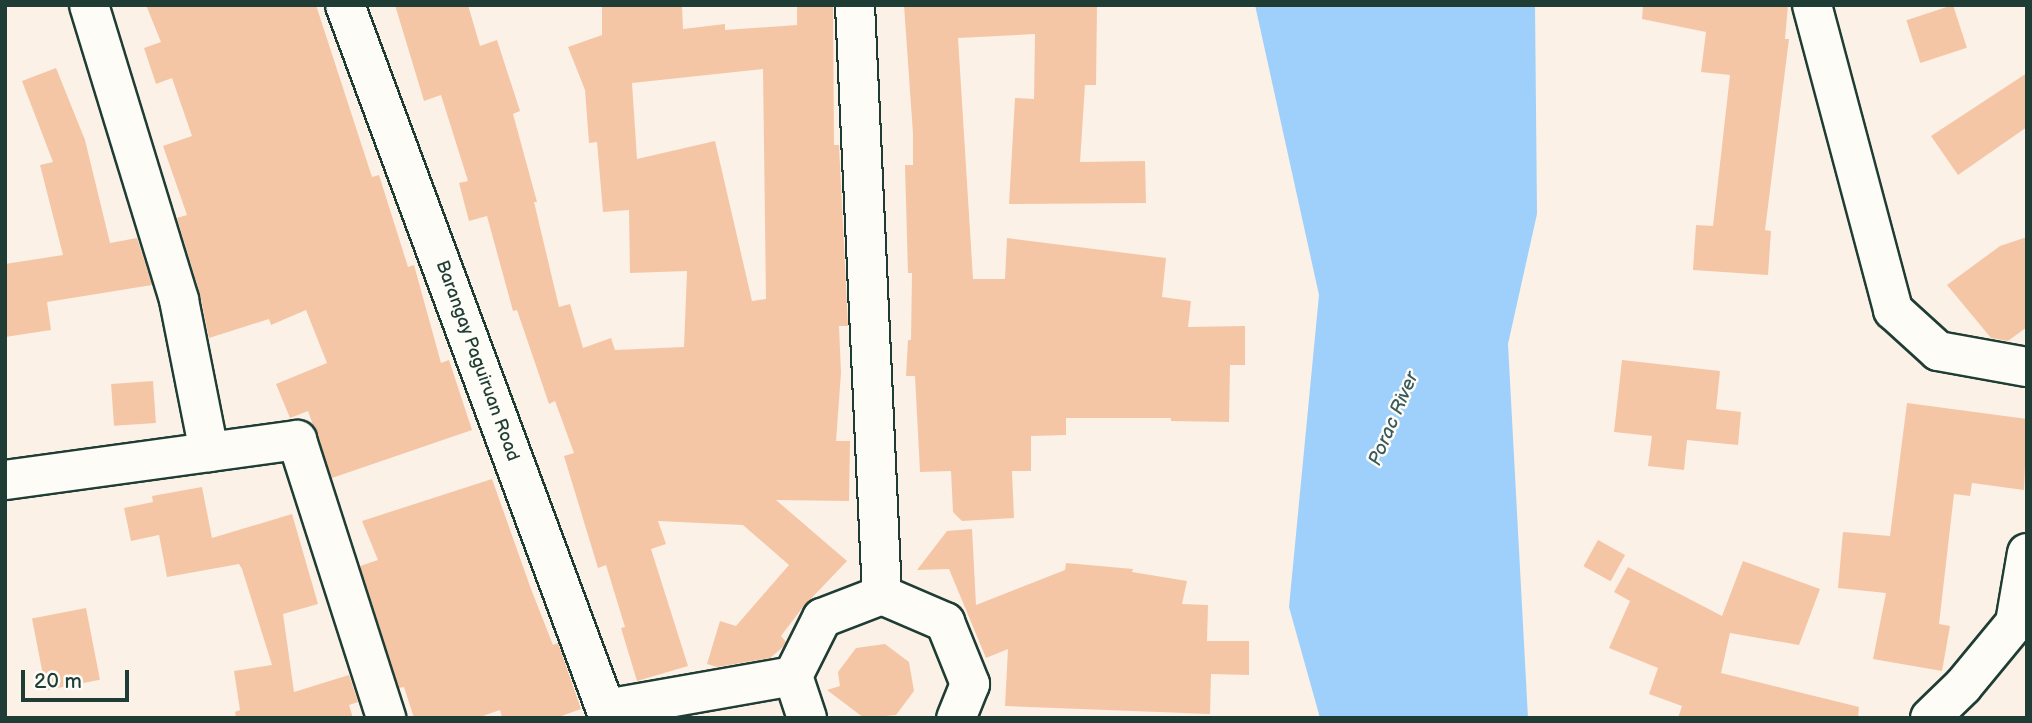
<!DOCTYPE html>
<style>
body{margin:0}
#map{position:relative;width:2032px;height:723px;overflow:hidden;background:#fbf1e7;font-family:"Balsamiq Sans",sans-serif}
div>[style]{position:absolute}
.water>*{inset:0;background:#9fd0fb}
.building>*{inset:0;background:#f5c6a5;transform-origin:0 0}
.roads{filter:drop-shadow(2px 0 #1f3d34) drop-shadow(-2px 0 #1f3d34) drop-shadow(0 2px #1f3d34) drop-shadow(0 -2px #1f3d34)}
.street>*{height:38px;margin:-19px;padding:0 19px;transform-origin:19px;border-radius:19px;background:#fdfcf7}
.secondary>*{height:38px;margin:-19px;padding:0 19px;transform-origin:19px;border-radius:19px;background:#fdfcf7}
span{translate:-50% -50%;white-space:nowrap;text-align:center;line-height:1.15;-webkit-text-stroke:5px #fdfcf7;paint-order:stroke}
.street-label{font-size:18px;color:#1f3d34}
.water-label{font-size:19px;color:#395a5c;font-style:italic}
.frame{position:absolute;inset:0;border:7px solid #1f3d34;pointer-events:none}
.scale{position:absolute;left:21px;top:670px;width:108px;height:32px;box-sizing:border-box;border:4px solid #1f3d34;border-top:0;padding-left:9px;font-size:21px;line-height:24px;white-space:nowrap;color:#1f3d34;-webkit-text-stroke:5px #fdfcf7;paint-order:stroke}
</style>
<div id="map">
<div class="water">
<div style="clip-path:polygon(1255px 5px,1535px 5px,1537px 214px,1508px 344px,1528px 718px,1320px 718px,1289px 607px,1319px 295px)"></div>
</div>
<div class="building">
<div style="clip-path:polygon(146px 5px,316px 5px,372px 177px,379px 175px,408px 267px,414px 265px,441px 363px,449px 360px,472px 430px,332px 478px,308px 411px,290px 418px,276px 384px,327px 363px,306px 310px,271px 325px,269px 319px,209px 338px,200px 294px,177px 218px,187px 215px,163px 146px,192px 136px,172px 78px,156px 84px,144px 48px,161px 42px)"></div>
<div style="clip-path:polygon(evenodd,395px 5px,468px 5px,480px 46px,497px 40px,520px 111px,513px 114px,537px 202px,534px 202px,559px 307px,570px 304px,583px 348px,611px 338px,615px 350px,684px 347px,687px 271px,630px 273px,629px 210px,603px 212px,597px 142px,589px 143px,585px 90px,568px 47px,602px 35px,602px 5px,682px 5px,683px 29px,725px 24px,725px 30px,797px 25px,797px 5px,833px 5px,834px 145px,839px 145px,848px 326px,839px 326px,841px 373px,836px 441px,850px 441px,849px 501px,776px 500px,847px 561px,803px 607px,781px 636px,786px 642px,783px 647px,770px 658px,717px 667px,707px 664px,720px 621px,736px 626px,789px 565px,743px 525px,658px 521px,666px 544px,651px 549px,688px 666px,637px 681px,621px 628px,625px 627px,606px 565px,598px 568px,564px 456px,574px 453px,555px 401px,549px 404px,517px 310px,513px 311px,487px 216px,469px 221px,459px 183px,468px 181px,441px 95px,424px 101px,395px 5px,763px 69px,766px 299px,752px 301px,715px 141px,637px 159px,632px 83px,763px 69px)"></div>
<div style="clip-path:polygon(904px 5px,1097px 5px,1096px 85px,1085px 85px,1080px 162px,1145px 161px,1146px 203px,1009px 204px,1015px 98px,1034px 99px,1035px 34px,958px 38px,973px 279px,1005px 279px,1007px 238px,1166px 258px,1162px 297px,1191px 301px,1188px 327px,1245px 326px,1245px 365px,1230px 365px,1229px 422px,1171px 421px,1171px 418px,1066px 418px,1066px 435px,1031px 436px,1031px 471px,1012px 471px,1014px 518px,962px 521px,953px 512px,951px 471px,920px 472px,915px 376px,906px 376px,908px 340px,911px 340px,912px 273px,908px 273px,905px 165px,913px 165px,913px 134px)"></div>
<div style="clip-path:polygon(1643px 5px,1788px 5px,1785px 39px,1789px 39px,1765px 230px,1771px 231px,1768px 275px,1693px 270px,1696px 225px,1713px 226px,1730px 75px,1701px 72px,1706px 32px,1642px 19px)"></div>
<div style="left:1953px;top:5px;width:45px;height:49px;rotate:72deg"></div>
<div style="clip-path:polygon(56px 68px,85px 140px,110px 243px,137px 238px,152px 285px,47px 302px,51px 330px,5px 337px,5px 264px,63px 255px,40px 165px,53px 162px,22px 81px)"></div>
<div style="clip-path:polygon(2027px 73px,2027px 127px,1958px 175px,1931px 136px)"></div>
<div style="clip-path:polygon(2027px 237px,2027px 327px,2008px 341px,1991px 338px,1947px 285px,2000px 246px)"></div>
<div style="clip-path:polygon(1622px 360px,1720px 371px,1716px 409px,1741px 412px,1738px 445px,1687px 440px,1684px 470px,1648px 466px,1652px 436px,1614px 432px)"></div>
<div style="left:153px;top:381px;width:42px;height:42px;rotate:86deg"></div>
<div style="clip-path:polygon(1907px 403px,2027px 419px,2024px 490px,1972px 483px,1970px 496px,1954px 494px,1939px 624px,1950px 626px,1942px 671px,1873px 659px,1886px 593px,1838px 588px,1843px 532px,1890px 536px)"></div>
<div style="clip-path:polygon(492px 479px,531px 589px,553px 645px,558px 643px,581px 709px,556px 718px,502px 718px,500px 710px,477px 718px,414px 718px,404px 687px,399px 688px,360px 566px,378px 560px,362px 521px)"></div>
<div style="clip-path:polygon(202px 487px,212px 538px,292px 514px,318px 604px,283px 614px,294px 692px,349px 675px,358px 702px,349px 705px,353px 718px,236px 718px,235px 712px,240px 710px,234px 671px,272px 665px,242px 569px,239px 564px,167px 577px,159px 535px,131px 541px,124px 508px,153px 502px,152px 496px)"></div>
<div style="clip-path:polygon(972px 529px,976px 605px,1065px 570px,1066px 563px,1133px 569px,1132px 572px,1187px 581px,1182px 604px,1208px 605px,1207px 641px,1249px 641px,1249px 675px,1211px 674px,1210px 714px,1005px 706px,1008px 649px,986px 658px,949px 569px,917px 570px,947px 531px)"></div>
<div style="left:1598px;top:540px;width:31px;height:30px;rotate:29deg"></div>
<div style="clip-path:polygon(1743px 561px,1820px 589px,1799px 645px,1730px 633px,1721px 673px,1859px 707px,1858px 718px,1678px 718px,1682px 706px,1649px 694px,1658px 668px,1609px 648px,1630px 601px,1614px 592px,1628px 567px,1722px 616px)"></div>
<div style="left:86px;top:608px;width:73px;height:55px;rotate:79deg"></div>
<div style="clip-path:polygon(885px 644px,909px 662px,914px 691px,896px 715px,864px 718px,827px 690px,840px 686px,838px 672px,856px 648px)"></div>
</div>
<div class="roads">
<div class="street">
<div style="left:89px;top:5px;width:308px;rotate:73deg"></div>
<div style="left:179px;top:300px;width:155px;rotate:78.8deg"></div>
<div style="left:855px;top:5px;width:591px;rotate:87.38deg"></div>
<div style="left:1812px;top:5px;width:316px;rotate:75.1deg"></div>
<div style="left:1893px;top:310px;width:61px;rotate:42.3deg"></div>
<div style="left:1938px;top:351px;width:90px;rotate:10.2deg"></div>
<div style="left:5px;top:480px;width:295px;rotate:-7.8deg"></div>
<div style="left:297px;top:440px;width:292px;rotate:72.2deg"></div>
<div style="left:606px;top:709px;width:190px;rotate:-10deg"></div>
<div style="left:807px;top:718px;width:44px;rotate:-108.4deg"></div>
<div style="left:793px;top:676px;width:65px;rotate:-63.4deg"></div>
<div style="left:822px;top:618px;width:64px;rotate:-21deg"></div>
<div style="left:882px;top:595px;width:69px;rotate:23.2deg"></div>
<div style="left:945px;top:622px;width:67px;rotate:68deg"></div>
<div style="left:970px;top:684px;width:37px;rotate:112deg"></div>
<div style="left:1930px;top:718px;width:46px;rotate:-44.1deg"></div>
<div style="left:1963px;top:686px;width:82px;rotate:-50.5deg"></div>
<div style="left:2015px;top:623px;width:71px;rotate:-80.3deg"></div>
</div>
<div class="secondary">
<div style="left:345px;top:5px;width:760px;rotate:69.68deg"></div>
</div>
</div>
<div class="street-label">
<span style="left:477px;top:361px;rotate:70deg">Barangay Paguiruan Road</span>
</div>
<div class="water-label">
<span style="left:1394px;top:419px;rotate:-67deg">Porac River</span>
</div>
<div class="frame"></div>
<div class="scale">20 m</div>
</div>
